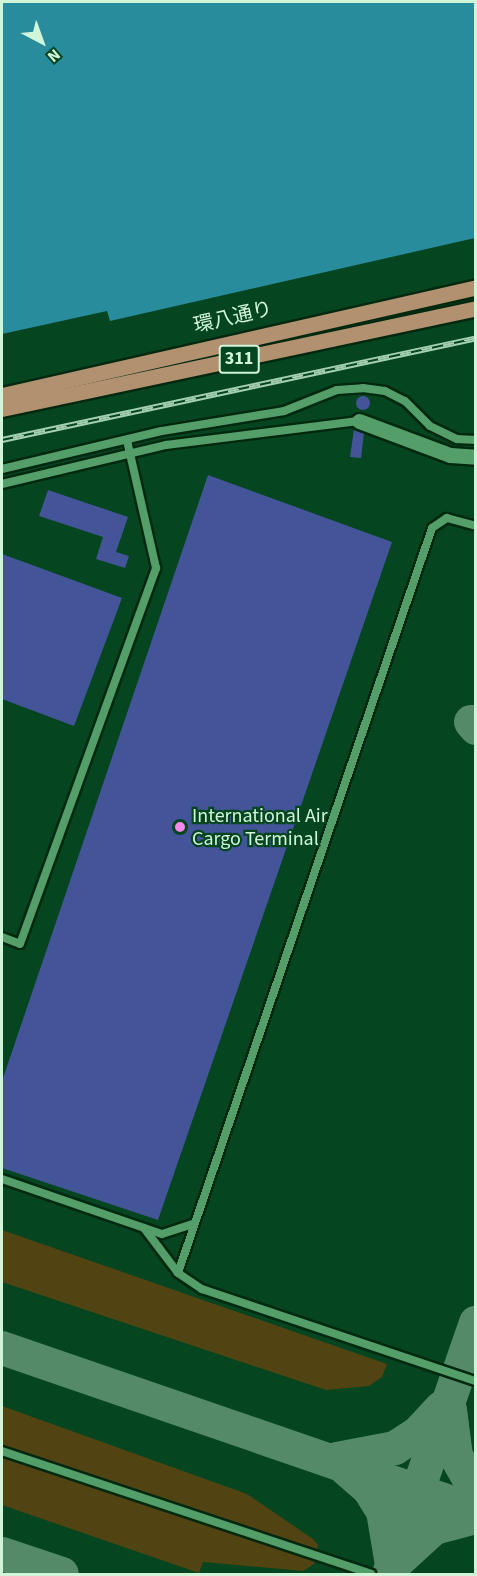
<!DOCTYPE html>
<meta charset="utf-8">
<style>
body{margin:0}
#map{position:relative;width:477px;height:1576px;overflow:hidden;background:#054520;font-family:"Source Sans 3","Noto Sans JP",sans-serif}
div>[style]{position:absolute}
.green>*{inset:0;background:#524312}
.water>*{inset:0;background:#298c9d}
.taxiway>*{height:34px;margin:-17px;padding:0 17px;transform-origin:17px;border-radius:17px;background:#558a68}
.building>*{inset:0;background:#445499}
.round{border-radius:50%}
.roads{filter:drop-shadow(2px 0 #00290f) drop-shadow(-2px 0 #00290f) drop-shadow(0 2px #00290f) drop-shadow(0 -2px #00290f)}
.lane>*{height:8px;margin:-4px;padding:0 4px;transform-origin:4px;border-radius:4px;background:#539e69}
.secondary>*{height:15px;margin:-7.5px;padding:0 7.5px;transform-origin:7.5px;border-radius:7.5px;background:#539e69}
.primary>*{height:15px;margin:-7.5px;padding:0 7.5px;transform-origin:7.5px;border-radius:7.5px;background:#b29170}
.rail>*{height:6px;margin-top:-3px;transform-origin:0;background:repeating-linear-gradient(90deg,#054520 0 11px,#a5d0b1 0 22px);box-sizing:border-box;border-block:2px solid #a5d0b1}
.dots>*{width:16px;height:16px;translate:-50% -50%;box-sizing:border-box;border:3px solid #054520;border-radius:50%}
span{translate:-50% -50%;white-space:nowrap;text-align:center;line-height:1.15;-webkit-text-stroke:4.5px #054520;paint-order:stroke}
.shield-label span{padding:2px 4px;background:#054520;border:2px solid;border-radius:4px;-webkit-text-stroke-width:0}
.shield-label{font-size:18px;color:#d0f5d8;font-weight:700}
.street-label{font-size:20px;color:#d0f5d8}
.poi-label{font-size:20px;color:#d0f5d8}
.left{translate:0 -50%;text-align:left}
.frame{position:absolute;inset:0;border:3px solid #d0f5d8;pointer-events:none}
.north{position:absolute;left:12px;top:12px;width:60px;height:60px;-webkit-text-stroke:4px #054520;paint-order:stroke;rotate:139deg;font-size:16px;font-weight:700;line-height:24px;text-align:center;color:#d0f5d8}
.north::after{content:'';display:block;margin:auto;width:21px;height:27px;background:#d0f5d8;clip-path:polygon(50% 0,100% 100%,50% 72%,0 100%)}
</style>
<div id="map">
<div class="green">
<div style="clip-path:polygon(2px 1230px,387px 1364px,382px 1377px,369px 1386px,326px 1390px,2px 1282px)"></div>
<div style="clip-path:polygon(2px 1406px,247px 1494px,313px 1539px,318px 1545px,314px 1564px,303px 1571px,203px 1562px,199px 1573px,2px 1505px)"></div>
</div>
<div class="water">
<div style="clip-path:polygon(2px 2px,475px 2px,475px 238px,110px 321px,107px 311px,2px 334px)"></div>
</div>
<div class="taxiway">
<div style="left:471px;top:722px;width:8px;rotate:50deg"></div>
<div style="left:2px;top:1348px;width:501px;rotate:18.98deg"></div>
<div style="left:450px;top:1410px;width:46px;rotate:82.6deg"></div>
<div style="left:456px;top:1456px;width:40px;rotate:60.3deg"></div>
<div style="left:337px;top:1459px;width:59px;rotate:-10.7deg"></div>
<div style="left:395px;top:1448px;width:27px;rotate:-33deg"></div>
<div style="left:418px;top:1433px;width:35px;rotate:-47deg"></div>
<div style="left:346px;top:1469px;width:30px;rotate:41deg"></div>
<div style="left:369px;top:1489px;width:26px;rotate:58deg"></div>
<div style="left:383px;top:1511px;width:49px;rotate:80.5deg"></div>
<div style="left:2px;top:1554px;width:63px;rotate:18.4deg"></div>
<div style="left:398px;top:1561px;width:49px;rotate:-42.5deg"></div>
<div style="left:434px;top:1528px;width:43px;rotate:-14.7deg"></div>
<div style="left:389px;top:1574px;width:266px;rotate:-70.9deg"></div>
</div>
<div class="building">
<div class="round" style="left:356px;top:396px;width:14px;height:14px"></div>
<div style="clip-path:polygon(354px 429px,364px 433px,361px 458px,350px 457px)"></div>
<div style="clip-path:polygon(208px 475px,392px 542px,158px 1220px,2px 1168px,2px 1081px)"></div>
<div style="clip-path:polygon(48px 490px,128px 517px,116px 552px,129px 556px,125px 568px,96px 559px,103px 537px,39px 516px)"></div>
<div style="clip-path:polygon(2px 554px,122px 598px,74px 726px,2px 699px)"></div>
</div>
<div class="roads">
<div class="lane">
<div style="left:2px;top:469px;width:164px;rotate:-13.4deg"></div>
<div style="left:162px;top:431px;width:124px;rotate:-9.3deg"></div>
<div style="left:284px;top:411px;width:57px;rotate:-21.6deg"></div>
<div style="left:337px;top:390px;width:26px;rotate:-4deg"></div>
<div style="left:363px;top:388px;width:22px;rotate:8deg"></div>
<div style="left:385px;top:391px;width:22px;rotate:27deg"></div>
<div style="left:405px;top:401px;width:35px;rotate:45deg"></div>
<div style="left:430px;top:426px;width:30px;rotate:26deg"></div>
<div style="left:457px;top:439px;width:19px;rotate:3deg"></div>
<div style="left:2px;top:484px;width:169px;rotate:-13.4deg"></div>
<div style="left:166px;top:445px;width:194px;rotate:-7.1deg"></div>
<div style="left:2px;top:937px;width:19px;rotate:21deg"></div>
<div style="left:20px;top:944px;width:400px;rotate:-70.1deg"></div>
<div style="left:156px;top:568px;width:131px;rotate:-102.8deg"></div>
<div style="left:2px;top:1179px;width:169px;rotate:19deg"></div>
<div style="left:162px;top:1234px;width:32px;rotate:-18deg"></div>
<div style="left:144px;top:1228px;width:56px;rotate:52.9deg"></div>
<div style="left:178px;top:1273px;width:29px;rotate:34deg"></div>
<div style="left:202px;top:1289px;width:289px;rotate:18.6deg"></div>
<div style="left:178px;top:1273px;width:787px;rotate:-71.17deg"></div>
<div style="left:432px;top:528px;width:18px;rotate:-34deg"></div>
<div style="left:447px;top:518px;width:30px;rotate:15deg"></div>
<div style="left:2px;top:1451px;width:389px;rotate:18.4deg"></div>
</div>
<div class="secondary">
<div style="left:359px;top:421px;width:97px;rotate:20.5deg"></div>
<div style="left:450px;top:455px;width:26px;rotate:4deg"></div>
</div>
<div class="primary">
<div style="left:2px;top:395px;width:486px;rotate:-12.8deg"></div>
<div style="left:2px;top:409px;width:485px;rotate:-12deg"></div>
</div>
</div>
<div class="rail">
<div style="left:2px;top:440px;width:485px;rotate:-12.1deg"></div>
</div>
<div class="dots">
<div style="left:180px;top:827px;background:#f888ea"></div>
</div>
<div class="shield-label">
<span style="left:239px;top:359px">311</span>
</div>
<div class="street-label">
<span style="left:233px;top:318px;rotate:-13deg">環八通り</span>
</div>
<div class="poi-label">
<span class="left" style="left:192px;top:828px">International Air<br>Cargo Terminal</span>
</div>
<div class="frame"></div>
<div class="north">N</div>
</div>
